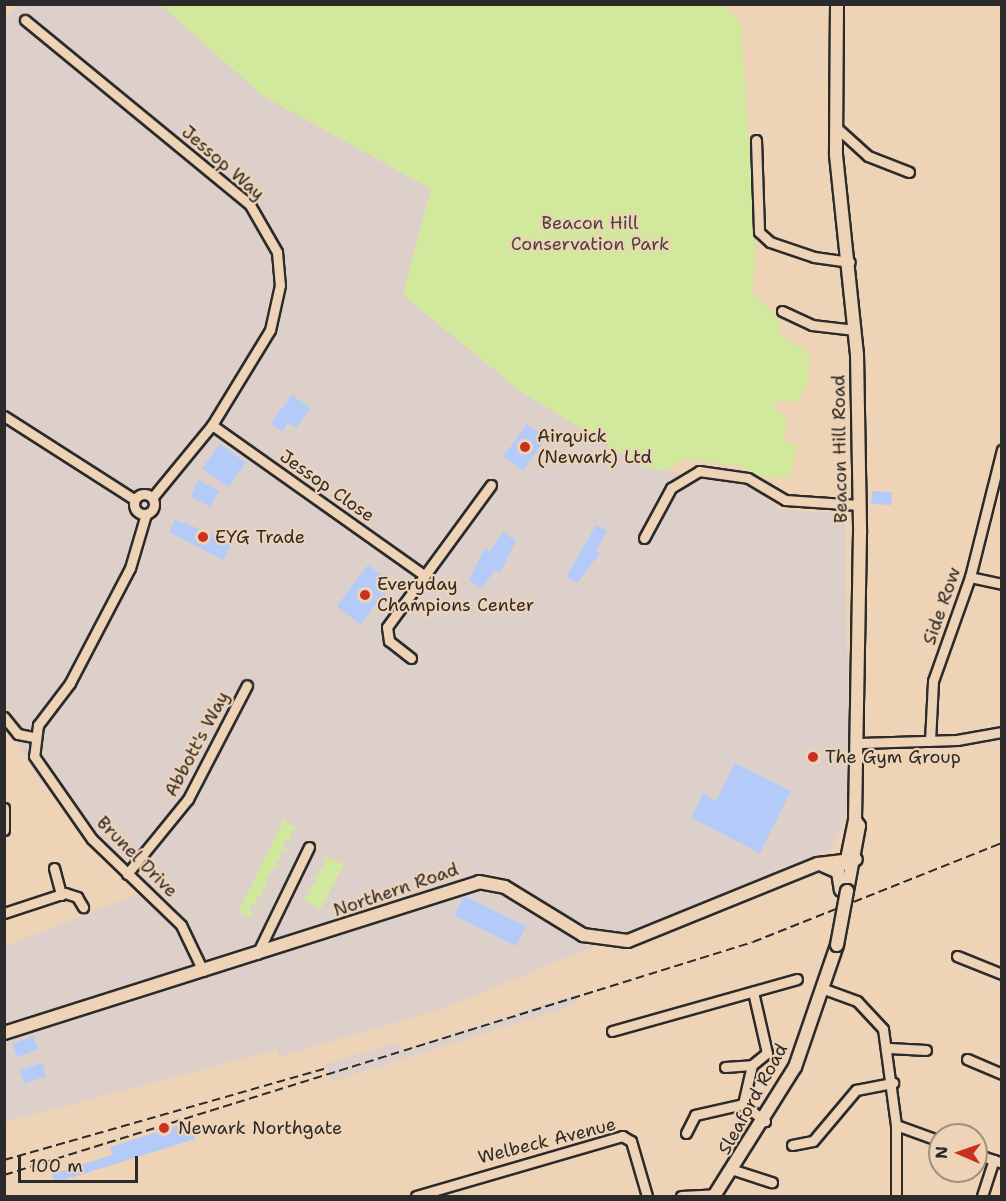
<!DOCTYPE html>
<style>
body{margin:0}
#map{position:relative;width:1006px;height:1201px;overflow:hidden;background:#efd3b6;font-family:"Shantell Sans",sans-serif}
div>[style]{position:absolute}
.built>*{inset:0;background:#ddd0ca}
.green>*{inset:0;background:#d1e89d}
.building>*{inset:0;background:#b4caf8;transform-origin:0 0}
.roads{filter:drop-shadow(2px 0 #2b2b2b) drop-shadow(-2px 0 #2b2b2b) drop-shadow(0 2px #2b2b2b) drop-shadow(0 -2px #2b2b2b)}
.minor>*{height:9px;margin:-4.5px;padding:0 4.5px;transform-origin:4.5px;border-radius:4.5px;background:#efd3b6}
.minor>.ring{margin:-4.5px;padding:0;box-sizing:content-box;background:none;border:9px solid #efd3b6;border-radius:50%}
.tertiary>*{height:12px;margin:-6px;padding:0 6px;transform-origin:6px;border-radius:6px;background:#efd3b6}
.rail>*{height:2px;margin-top:-1px;transform-origin:0;background:repeating-linear-gradient(90deg,#2b2b2b 0 9px,transparent 0 13.5px)}
.bridges{filter:drop-shadow(2px 0 #2b2b2b) drop-shadow(-2px 0 #2b2b2b) drop-shadow(0 2px #2b2b2b) drop-shadow(0 -2px #2b2b2b)}
.tertiary-bridge>*{height:12px;margin:-6px;padding:0 6px;transform-origin:6px;border-radius:6px;background:#efd3b6}
.dots>*{width:16px;height:16px;translate:-50% -50%;box-sizing:border-box;border:3px solid #efd3b6;border-radius:50%}
span{translate:-50% -50%;white-space:nowrap;text-align:center;line-height:1.15;-webkit-text-stroke:4.5px #efd3b6;paint-order:stroke}
.street-label{font-size:18px;color:#2b2b2b}
.park-label{font-size:18px;color:#44473c}
.poi-label{font-size:18px;color:#2b2b2b}
.left{translate:0 -50%;text-align:left}
.frame{position:absolute;inset:0;border:6px solid #2b2b2b;pointer-events:none}
.north{position:absolute;left:928px;top:1123px;width:60px;height:60px;box-sizing:border-box;background:#efd3b6;border:2px solid #a1907e;border-radius:50%;rotate:272deg;font-size:16px;font-weight:700;line-height:24px;text-align:center;color:#2b2b2b}
.north::after{content:'';display:block;margin:auto;width:21px;height:27px;background:#c8321e;clip-path:polygon(50% 0,100% 100%,50% 72%,0 100%)}
.scale{position:absolute;left:18px;top:1156px;width:120px;height:27px;box-sizing:border-box;border:3px solid #2b2b2b;border-top:0;padding-left:8px;font-size:18px;line-height:21px;white-space:nowrap;color:#2b2b2b;-webkit-text-stroke:4px #efd3b6;paint-order:stroke}
</style>
<div id="map">
<div class="built">
<div style="clip-path:polygon(18px 5px,161px 5px,263px 96px,431px 189px,403px 295px,520px 391px,644px 467px,750px 486px,780px 509px,845px 514px,849px 782px,845px 821px,831px 849px,444px 1008px,279px 1057px,277px 1050px,5px 1122px,5px 946px,140px 893px,39px 780px,5px 721px,4px 20px)"></div>
<div style="clip-path:polygon(575px 995px,578px 1004px,331px 1082px,326px 1064px,398px 1042px,401px 1050px)"></div>
</div>
<div class="green">
<div style="clip-path:polygon(161px 5px,724px 5px,741px 22px,756px 250px,752px 293px,780px 320px,779px 334px,810px 353px,807px 386px,796px 402px,776px 401px,775px 409px,787px 417px,784px 440px,798px 446px,789px 477px,763px 478px,737px 465px,683px 459px,665px 471px,644px 467px,520px 391px,403px 295px,431px 189px,263px 96px)"></div>
<div style="clip-path:polygon(284px 819px,298px 830px,290px 830px,292px 843px,285px 839px,283px 844px,287px 852px,279px 851px,282px 861px,274px 860px,279px 866px,268px 872px,274px 875px,266px 876px,267px 889px,261px 885px,263px 898px,256px 895px,258px 907px,251px 904px,249px 908px,253px 916px,244px 915px,238px 912px)"></div>
<div style="clip-path:polygon(323px 856px,344px 864px,320px 910px,302px 897px,312px 894px,307px 888px,318px 883px,314px 875px,321px 876px,316px 870px,325px 869px)"></div>
</div>
<div class="building">
<div style="clip-path:polygon(292px 395px,310px 408px,296px 428px,288px 423px,282px 432px,271px 423px)"></div>
<div style="left:527px;top:424px;width:24px;height:40px;rotate:36deg"></div>
<div style="left:220px;top:444px;width:32px;height:30px;rotate:36deg"></div>
<div style="left:199px;top:480px;width:23px;height:18px;rotate:29deg"></div>
<div style="left:872px;top:491px;width:20px;height:13px;rotate:3deg"></div>
<div style="clip-path:polygon(175px 520px,233px 541px,223px 560px,169px 532px)"></div>
<div style="clip-path:polygon(596px 525px,607px 531px,596px 551px,600px 553px,577px 583px,566px 577px)"></div>
<div style="clip-path:polygon(503px 532px,516px 541px,500px 573px,495px 570px,481px 589px,469px 580px,485px 548px,490px 551px)"></div>
<div style="left:368px;top:565px;width:30px;height:52px;rotate:37deg"></div>
<div style="clip-path:polygon(735px 763px,791px 791px,760px 853px,691px 818px,703px 794px,716px 801px)"></div>
<div style="left:464px;top:896px;width:69px;height:22px;rotate:26deg"></div>
<div style="left:33px;top:1036px;width:14px;height:22px;rotate:69deg"></div>
<div style="left:42px;top:1063px;width:14px;height:23px;rotate:73deg"></div>
<div style="clip-path:polygon(189px 1122px,195px 1139px,54px 1183px,52px 1174px,112px 1155px,110px 1147px)"></div>
</div>
<div class="roads">
<div class="minor">
<div style="left:25px;top:20px;width:291px;rotate:39.4deg"></div>
<div style="left:250px;top:205px;width:54px;rotate:60.1deg"></div>
<div style="left:277px;top:252px;width:33px;rotate:85deg"></div>
<div style="left:280px;top:285px;width:46px;rotate:102.5deg"></div>
<div style="left:270px;top:330px;width:111px;rotate:121.4deg"></div>
<div style="left:212px;top:425px;width:94px;rotate:129.4deg"></div>
<div style="left:836px;top:127px;width:43px;rotate:42.2deg"></div>
<div style="left:868px;top:156px;width:44px;rotate:21.3deg"></div>
<div style="left:756px;top:140px;width:92px;rotate:88.1deg"></div>
<div style="left:759px;top:232px;width:15px;rotate:42deg"></div>
<div style="left:770px;top:242px;width:46px;rotate:18.8deg"></div>
<div style="left:814px;top:257px;width:36px;rotate:8deg"></div>
<div style="left:782px;top:311px;width:33px;rotate:25deg"></div>
<div style="left:812px;top:325px;width:43px;rotate:6.6deg"></div>
<div style="left:4px;top:416px;width:154px;rotate:32.6deg"></div>
<div style="left:212px;top:425px;width:260px;rotate:35.3deg"></div>
<div class="ring" style="left:134px;top:494px;width:11px;height:11px"></div>
<div style="left:146px;top:514px;width:56px;rotate:106.5deg"></div>
<div style="left:130px;top:568px;width:130px;rotate:117.6deg"></div>
<div style="left:70px;top:683px;width:53px;rotate:127.3deg"></div>
<div style="left:38px;top:725px;width:31px;rotate:97deg"></div>
<div style="left:34px;top:756px;width:101px;rotate:55.1deg"></div>
<div style="left:92px;top:839px;width:124px;rotate:44deg"></div>
<div style="left:181px;top:925px;width:51px;rotate:64.4deg"></div>
<div style="left:644px;top:538px;width:57px;rotate:-61.6deg"></div>
<div style="left:671px;top:488px;width:33px;rotate:-31deg"></div>
<div style="left:699px;top:471px;width:49px;rotate:8.1deg"></div>
<div style="left:748px;top:478px;width:43px;rotate:30.7deg"></div>
<div style="left:785px;top:500px;width:74px;rotate:3.9deg"></div>
<div style="left:970px;top:577px;width:33px;rotate:12deg"></div>
<div style="left:411px;top:658px;width:28px;rotate:-142deg"></div>
<div style="left:389px;top:641px;width:14px;rotate:-98deg"></div>
<div style="left:387px;top:627px;width:176px;rotate:-53.8deg"></div>
<div style="left:4px;top:717px;width:22px;rotate:51deg"></div>
<div style="left:18px;top:734px;width:16px;rotate:11deg"></div>
<div style="left:930px;top:741px;width:60px;rotate:-87.1deg"></div>
<div style="left:933px;top:681px;width:110px;rotate:-70.4deg"></div>
<div style="left:970px;top:577px;width:131px;rotate:-75.9deg"></div>
<div style="left:860px;top:743px;width:97px;rotate:-1.8deg"></div>
<div style="left:957px;top:740px;width:46px;rotate:-10.1deg"></div>
<div style="left:4px;top:808px;width:22px;rotate:90deg"></div>
<div style="left:54px;top:868px;width:28px;rotate:75deg"></div>
<div style="left:127px;top:874px;width:97px;rotate:-50.9deg"></div>
<div style="left:188px;top:799px;width:128px;rotate:-62.6deg"></div>
<div style="left:4px;top:913px;width:64px;rotate:-18.2deg"></div>
<div style="left:65px;top:893px;width:13px;rotate:18deg"></div>
<div style="left:77px;top:897px;width:12px;rotate:59deg"></div>
<div style="left:257px;top:954px;width:119px;rotate:-64.1deg"></div>
<div style="left:957px;top:956px;width:48px;rotate:21.8deg"></div>
<div style="left:824px;top:989px;width:35px;rotate:20deg"></div>
<div style="left:857px;top:1001px;width:38px;rotate:47deg"></div>
<div style="left:883px;top:1029px;width:97px;rotate:82.3deg"></div>
<div style="left:896px;top:1125px;width:71px;rotate:90deg"></div>
<div style="left:612px;top:1031px;width:192px;rotate:-15.7deg"></div>
<div style="left:889px;top:1048px;width:37px;rotate:3deg"></div>
<div style="left:967px;top:1059px;width:38px;rotate:23deg"></div>
<div style="left:752px;top:1065px;width:19px;rotate:-39deg"></div>
<div style="left:767px;top:1053px;width:63px;rotate:-102.9deg"></div>
<div style="left:725px;top:1067px;width:27px;rotate:-4deg"></div>
<div style="left:752px;top:1065px;width:40px;rotate:103deg"></div>
<div style="left:743px;top:1104px;width:28px;rotate:38deg"></div>
<div style="left:896px;top:1125px;width:47px;rotate:20deg"></div>
<div style="left:686px;top:1133px;width:20px;rotate:-63deg"></div>
<div style="left:695px;top:1115px;width:49px;rotate:-12.9deg"></div>
<div style="left:792px;top:1145px;width:21px;rotate:-11deg"></div>
<div style="left:813px;top:1141px;width:67px;rotate:-49.9deg"></div>
<div style="left:856px;top:1090px;width:38px;rotate:-11deg"></div>
<div style="left:976px;top:1154px;width:28px;rotate:19deg"></div>
<div style="left:734px;top:1170px;width:40px;rotate:18deg"></div>
<div style="left:416px;top:1196px;width:215px;rotate:-16.2deg"></div>
<div style="left:622px;top:1136px;width:10px;rotate:29deg"></div>
<div style="left:631px;top:1141px;width:57px;rotate:73.8deg"></div>
<div style="left:681px;top:1196px;width:35px;rotate:-3deg"></div>
<div style="left:982px;top:1196px;width:38px;rotate:-72deg"></div>
</div>
<div class="tertiary">
<div style="left:837px;top:4px;width:151px;rotate:90.4deg"></div>
<div style="left:836px;top:155px;width:200px;rotate:84deg"></div>
<div style="left:857px;top:354px;width:179px;rotate:89deg"></div>
<div style="left:860px;top:533px;width:287px;rotate:91deg"></div>
<div style="left:855px;top:820px;width:7px;rotate:56deg"></div>
<div style="left:859px;top:826px;width:66px;rotate:100.5deg"></div>
<div style="left:820px;top:864px;width:20px;rotate:24deg"></div>
<div style="left:838px;top:872px;width:18px;rotate:81deg"></div>
<div style="left:846px;top:864px;width:45px;rotate:-78.4deg"></div>
<div style="left:4px;top:1033px;width:498px;rotate:-17.6deg"></div>
<div style="left:479px;top:882px;width:26px;rotate:11deg"></div>
<div style="left:505px;top:887px;width:92px;rotate:31.6deg"></div>
<div style="left:583px;top:935px;width:45px;rotate:7.6deg"></div>
<div style="left:628px;top:941px;width:205px;rotate:-22.1deg"></div>
<div style="left:818px;top:864px;width:38px;rotate:-7deg"></div>
<div style="left:714px;top:1196px;width:152px;rotate:-57.9deg"></div>
<div style="left:795px;top:1067px;width:129px;rotate:-71deg"></div>
</div>
</div>
<div class="rail">
<div style="left:4px;top:1160px;width:336px;rotate:-15.9deg"></div>
<div style="left:4px;top:1175px;width:784px;rotate:-17.28deg"></div>
<div style="left:753px;top:942px;width:268px;rotate:-21.7deg"></div>
</div>
<div class="bridges">
<div class="tertiary-bridge">
<div style="left:837px;top:945px;width:55px;rotate:-79.5deg"></div>
</div>
</div>
<div class="dots">
<div style="left:525px;top:447px;background:#c8321e"></div>
<div style="left:203px;top:537px;background:#c8321e"></div>
<div style="left:365px;top:595px;background:#c8321e"></div>
<div style="left:813px;top:757px;background:#c8321e"></div>
<div style="left:164px;top:1128px;background:#c8321e"></div>
</div>
<div class="street-label">
<span style="left:223px;top:163px;rotate:41deg">Jessop Way</span>
<span style="left:840px;top:449px;rotate:-91deg">Beacon Hill Road</span>
<span style="left:327px;top:486px;rotate:35deg">Jessop Close</span>
<span style="left:942px;top:606px;rotate:-71deg">Side Row</span>
<span style="left:197px;top:744px;rotate:-62deg">Abbott's Way</span>
<span style="left:137px;top:857px;rotate:45deg">Brunel Drive</span>
<span style="left:396px;top:890px;rotate:-19deg">Northern Road</span>
<span style="left:753px;top:1099px;rotate:-61deg">Sleaford Road</span>
<span style="left:547px;top:1141px;rotate:-14deg">Welbeck Avenue</span>
</div>
<div class="park-label">
<span style="left:590px;top:234px">Beacon Hill<br>Conservation Park</span>
</div>
<div class="poi-label">
<span class="left" style="left:537px;top:447px">Airquick<br>(Newark) Ltd</span>
<span class="left" style="left:215px;top:537px">EYG Trade</span>
<span class="left" style="left:377px;top:595px">Everyday<br>Champions Center</span>
<span class="left" style="left:825px;top:757px">The Gym Group</span>
<span class="left" style="left:178px;top:1128px">Newark Northgate</span>
</div>
<div class="frame"></div>
<div class="north">N</div>
<div class="scale">100 m</div>
</div>
